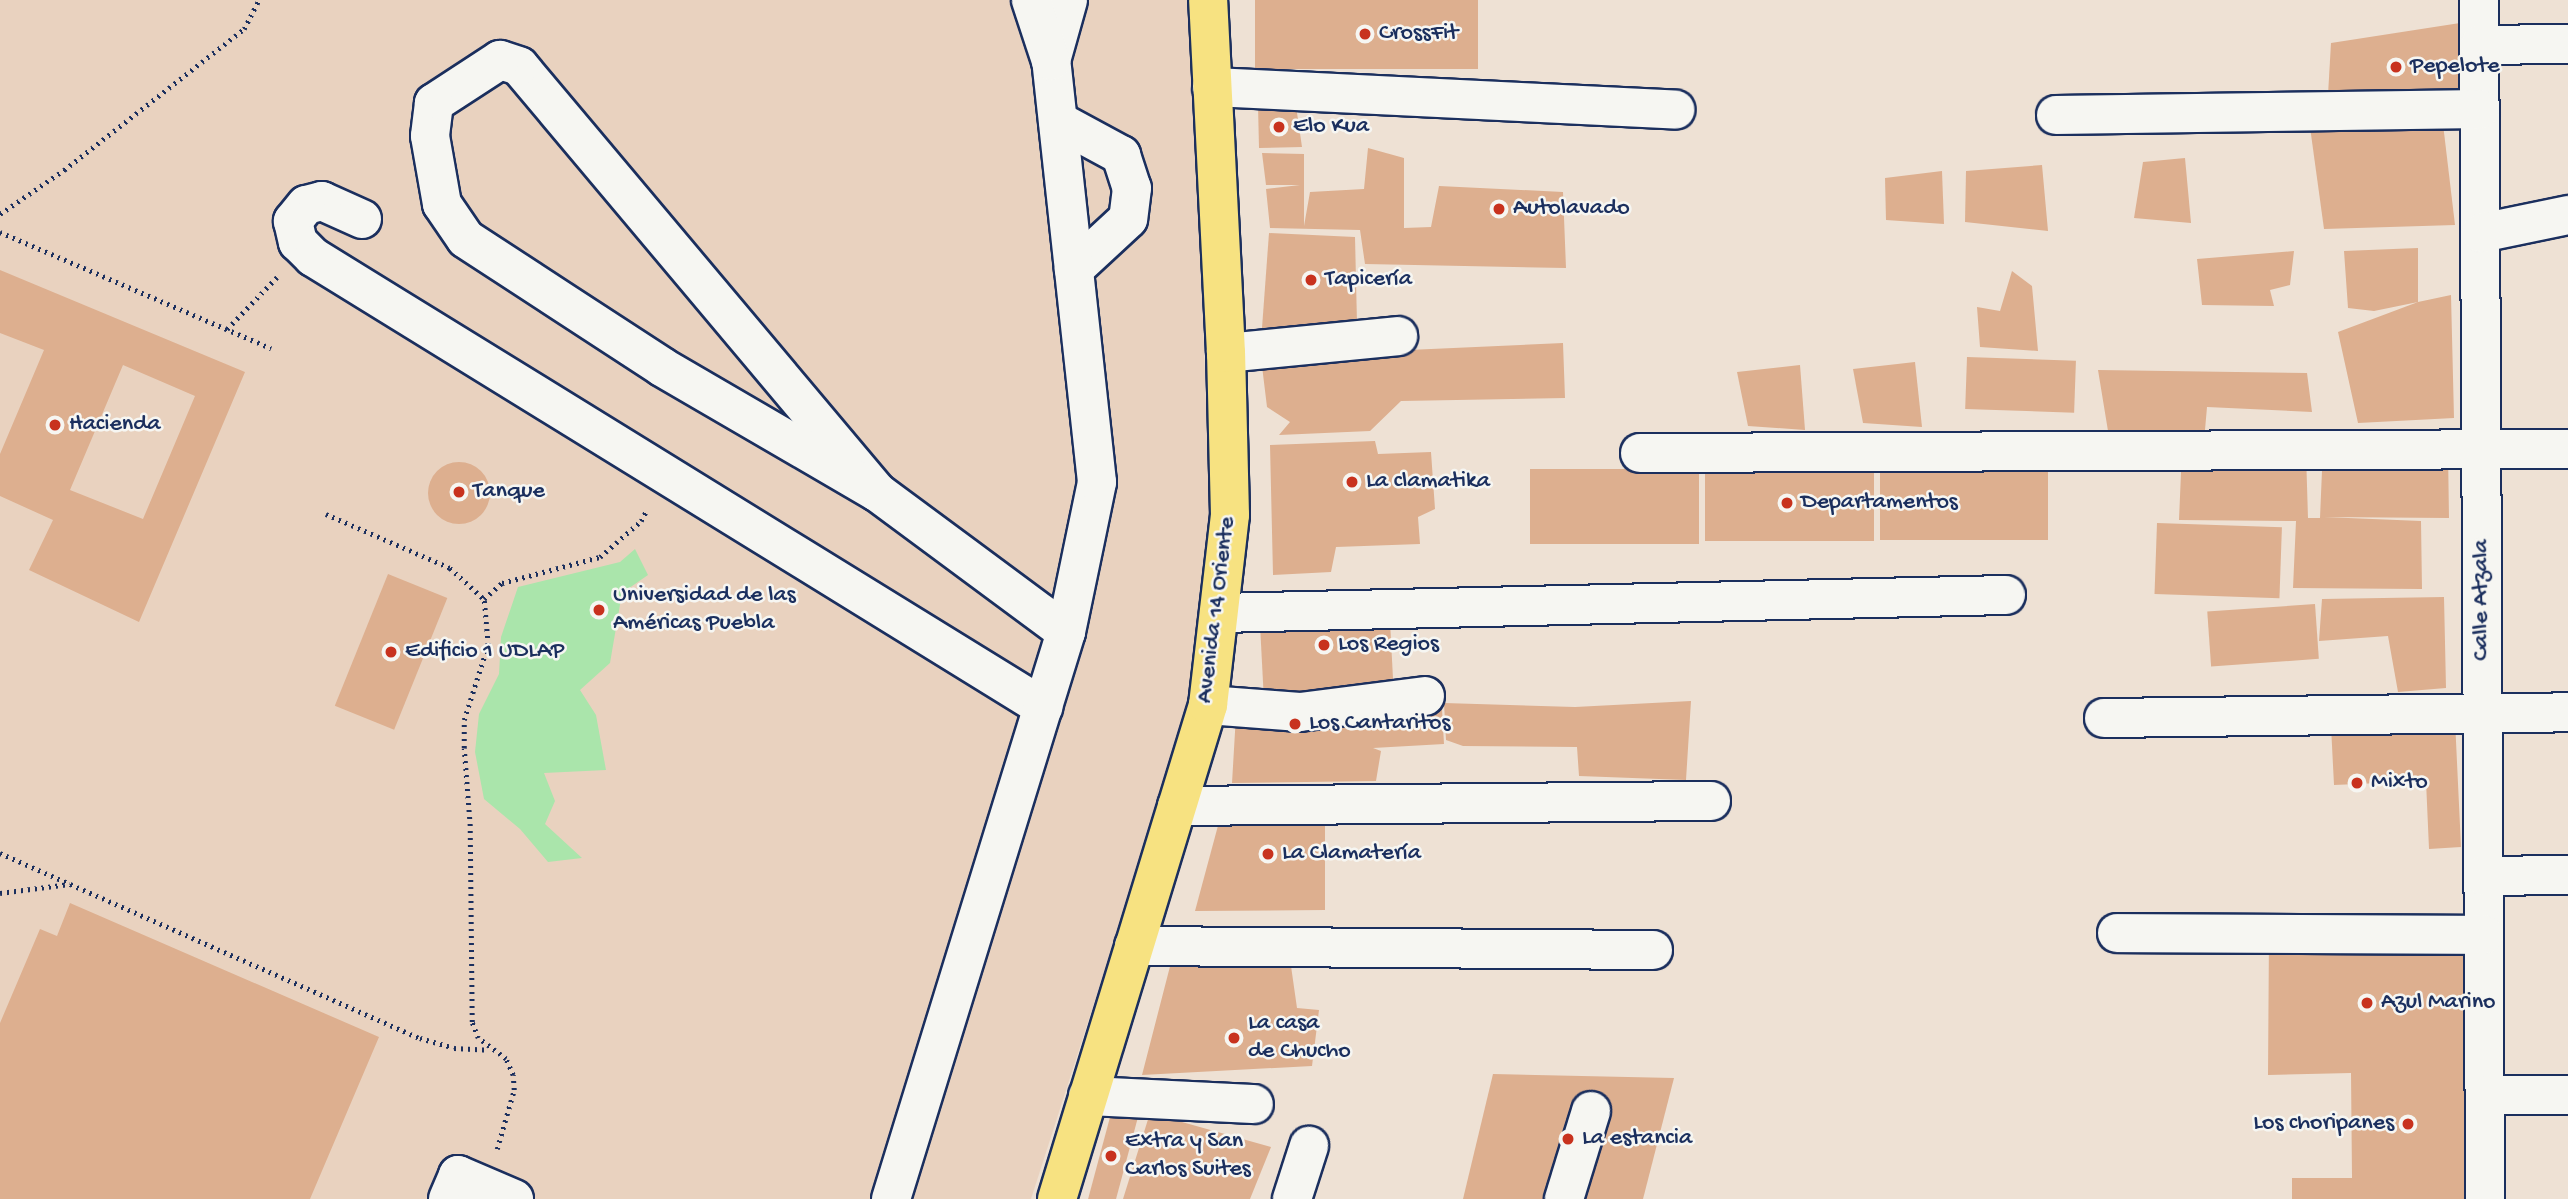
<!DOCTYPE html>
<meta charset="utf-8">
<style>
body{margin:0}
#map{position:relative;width:2568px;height:1199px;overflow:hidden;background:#eee1d4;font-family:"Gochi Hand",sans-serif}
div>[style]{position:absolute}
.built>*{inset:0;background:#e9d2bf}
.green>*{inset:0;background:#aae5ab}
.building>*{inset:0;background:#ddaf8f;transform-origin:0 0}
.round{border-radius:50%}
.path>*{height:4.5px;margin-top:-2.25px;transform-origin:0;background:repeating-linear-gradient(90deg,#1b2f5e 0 2px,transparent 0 7px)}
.roads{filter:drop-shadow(2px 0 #1b2f5e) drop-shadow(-2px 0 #1b2f5e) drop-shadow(0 2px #1b2f5e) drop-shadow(0 -2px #1b2f5e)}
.minor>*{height:38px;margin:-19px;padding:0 19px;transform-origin:19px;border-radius:19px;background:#f6f6f2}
.major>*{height:38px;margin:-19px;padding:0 19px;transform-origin:19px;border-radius:19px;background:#f7e281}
.dots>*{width:19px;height:19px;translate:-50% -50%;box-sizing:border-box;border:4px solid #f6f6f2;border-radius:50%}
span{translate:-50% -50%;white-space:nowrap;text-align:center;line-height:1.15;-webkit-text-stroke:5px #f6f6f2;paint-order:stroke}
.poi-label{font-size:24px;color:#1b2f5e}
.left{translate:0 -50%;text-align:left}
.right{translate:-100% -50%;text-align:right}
.street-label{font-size:24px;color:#1b2f5e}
</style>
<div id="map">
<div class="built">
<div style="clip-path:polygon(0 0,1191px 0,1210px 509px,1188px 711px,1031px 1199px,0 1199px)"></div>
</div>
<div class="green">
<div style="clip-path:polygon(635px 549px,648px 575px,622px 593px,610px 663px,580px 690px,596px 715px,606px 770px,544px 773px,555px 801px,545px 824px,582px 858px,548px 862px,520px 829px,484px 799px,475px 752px,479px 714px,499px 674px,501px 637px,518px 587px,620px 562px)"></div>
</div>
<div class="building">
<div style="left:1255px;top:0;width:223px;height:69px"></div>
<div style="clip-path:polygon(2460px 23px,2465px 91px,2328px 95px,2331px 43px)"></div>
<div style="clip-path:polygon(1258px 105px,1296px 106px,1302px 147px,1259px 148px)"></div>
<div style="clip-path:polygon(2443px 124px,2455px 225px,2324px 229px,2310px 127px)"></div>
<div style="clip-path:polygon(1368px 148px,1404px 158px,1404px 228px,1431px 227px,1439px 186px,1563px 192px,1566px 268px,1365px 264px,1360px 230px,1270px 228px,1266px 189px,1300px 185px,1266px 185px,1262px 153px,1304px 154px,1304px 226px,1310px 192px,1364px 189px)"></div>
<div style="clip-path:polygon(2185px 158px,2191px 223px,2134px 218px,2143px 162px)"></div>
<div style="clip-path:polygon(2042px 165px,2048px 231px,1965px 222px,1966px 171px)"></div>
<div style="clip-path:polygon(1942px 171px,1944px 224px,1886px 220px,1885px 178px)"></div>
<div style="clip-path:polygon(1269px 233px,1355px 237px,1357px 323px,1262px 328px)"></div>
<div style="clip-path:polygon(2418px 248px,2418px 302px,2451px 295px,2454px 418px,2358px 423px,2338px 332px,2418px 302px,2374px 311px,2348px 308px,2344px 251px)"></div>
<div style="clip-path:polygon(2294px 251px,2290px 285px,2270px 290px,2274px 306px,2202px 305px,2197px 259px)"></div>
<div style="clip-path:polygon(evenodd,0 270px,245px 372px,139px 622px,29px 570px,53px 520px,0 496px,0 454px,44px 350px,0 333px,0 270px,123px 365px,195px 396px,143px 519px,70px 490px,123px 365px)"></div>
<div style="clip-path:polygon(2012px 271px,2032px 286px,2038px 351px,1980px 347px,1977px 307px,2000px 311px)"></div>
<div style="clip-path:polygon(1563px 343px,1565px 398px,1401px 401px,1370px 431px,1279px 435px,1290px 422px,1267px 407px,1262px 366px,1297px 355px)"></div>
<div style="left:1967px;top:357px;width:109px;height:52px;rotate:2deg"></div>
<div style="clip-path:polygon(1915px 362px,1922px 427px,1863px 423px,1853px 369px)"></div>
<div style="clip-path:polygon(1800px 365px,1805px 430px,1748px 426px,1737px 372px)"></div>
<div style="clip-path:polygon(2098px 370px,2307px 373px,2312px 412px,2207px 407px,2205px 430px,2108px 431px)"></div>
<div style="clip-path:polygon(1375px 441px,1378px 454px,1431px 452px,1435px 509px,1418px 517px,1420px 544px,1336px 547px,1331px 572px,1273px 575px,1270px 445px)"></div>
<div style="clip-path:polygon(2323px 447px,2448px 451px,2449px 518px,2324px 517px,2421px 521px,2422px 589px,2293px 588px,2296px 521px,2179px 520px,2182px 449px,2306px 453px,2308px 518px,2320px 518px)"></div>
<div class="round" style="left:428px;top:462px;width:62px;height:62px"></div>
<div style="left:1880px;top:464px;width:168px;height:76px"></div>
<div style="left:1705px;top:465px;width:169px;height:76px"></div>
<div style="left:1530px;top:469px;width:169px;height:75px"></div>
<div style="left:2157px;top:523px;width:125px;height:71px;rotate:2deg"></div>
<div style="left:388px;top:574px;width:64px;height:142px;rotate:22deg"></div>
<div style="clip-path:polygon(2444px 597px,2446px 688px,2398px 692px,2388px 636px,2319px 641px,2322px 599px)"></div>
<div style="left:1389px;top:602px;width:91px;height:130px;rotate:87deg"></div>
<div style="left:2315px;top:604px;width:55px;height:108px;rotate:86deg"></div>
<div style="clip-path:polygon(1237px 698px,1442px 709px,1444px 744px,1373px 748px,1381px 751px,1376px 781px,1232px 783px)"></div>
<div style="clip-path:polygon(1691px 701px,1686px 780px,1579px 776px,1577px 747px,1463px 746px,1446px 740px,1444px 703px,1575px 707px)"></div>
<div style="clip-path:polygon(2455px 720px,2461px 847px,2429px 849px,2426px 781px,2334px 785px,2331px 726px)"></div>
<div style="clip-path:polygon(1226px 796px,1325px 798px,1325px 910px,1195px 911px)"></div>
<div style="clip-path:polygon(70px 903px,379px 1037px,310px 1199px,0 1199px,0 1023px,40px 929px,57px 936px)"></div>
<div style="clip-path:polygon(2269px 934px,2466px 936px,2465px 1199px,2292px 1199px,2292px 1178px,2352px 1178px,2351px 1073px,2268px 1075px)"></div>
<div style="clip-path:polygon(1175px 947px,1291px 966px,1297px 1008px,1319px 1010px,1312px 1066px,1142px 1075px)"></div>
<div style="clip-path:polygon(1493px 1074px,1674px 1078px,1643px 1199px,1463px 1199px)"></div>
<div style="left:1113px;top:1106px;width:27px;height:98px;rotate:15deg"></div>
<div style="clip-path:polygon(1150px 1113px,1271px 1147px,1250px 1199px,1123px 1199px)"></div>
</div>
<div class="path">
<div style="left:0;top:214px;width:78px;rotate:-34.5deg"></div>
<div style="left:64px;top:170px;width:229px;rotate:-38.1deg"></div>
<div style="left:244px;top:29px;width:33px;rotate:-63deg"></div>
<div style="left:0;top:232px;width:295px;rotate:23.2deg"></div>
<div style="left:227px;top:329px;width:72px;rotate:-46.1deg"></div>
<div style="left:326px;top:514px;width:135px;rotate:23.5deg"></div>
<div style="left:450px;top:568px;width:46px;rotate:42.4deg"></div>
<div style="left:0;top:853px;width:459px;rotate:23.8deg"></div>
<div style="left:420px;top:1038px;width:35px;rotate:16deg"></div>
<div style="left:454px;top:1048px;width:34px;rotate:3deg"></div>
<div style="left:0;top:893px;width:70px;rotate:-7.4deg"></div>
<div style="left:497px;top:1149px;width:61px;rotate:-73.9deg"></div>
<div style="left:514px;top:1090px;width:15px;rotate:-94deg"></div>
<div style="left:513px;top:1075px;width:17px;rotate:-114deg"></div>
<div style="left:506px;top:1059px;width:35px;rotate:-143deg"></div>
<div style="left:478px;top:1038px;width:17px;rotate:-111deg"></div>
<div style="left:472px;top:1022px;width:196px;rotate:-90.6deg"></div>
<div style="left:470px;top:826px;width:78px;rotate:-94.4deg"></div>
<div style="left:464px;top:748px;width:28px;rotate:-90deg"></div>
<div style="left:464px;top:720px;width:79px;rotate:-72.3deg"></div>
<div style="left:488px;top:645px;width:46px;rotate:-95deg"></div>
<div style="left:484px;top:599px;width:24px;rotate:-42deg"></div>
<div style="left:502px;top:583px;width:101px;rotate:-14.9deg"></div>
<div style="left:600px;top:557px;width:55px;rotate:-41.3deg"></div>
<div style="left:641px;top:521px;width:13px;rotate:-63deg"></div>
</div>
<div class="roads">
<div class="minor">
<div style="left:2479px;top:0;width:1199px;rotate:89.71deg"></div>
<div style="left:2480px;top:45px;width:88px;rotate:-0.7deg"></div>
<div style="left:1051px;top:61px;width:63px;rotate:-74.4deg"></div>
<div style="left:1212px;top:87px;width:464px;rotate:2.8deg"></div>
<div style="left:2056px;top:115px;width:424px;rotate:-0.8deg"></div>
<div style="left:1058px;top:121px;width:72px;rotate:28.4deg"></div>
<div style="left:1121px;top:155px;width:35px;rotate:72deg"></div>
<div style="left:1132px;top:188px;width:31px;rotate:97deg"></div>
<div style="left:1128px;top:219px;width:74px;rotate:137.2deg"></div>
<div style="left:362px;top:219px;width:44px;rotate:-155.8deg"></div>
<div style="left:322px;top:201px;width:16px;rotate:166deg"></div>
<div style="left:306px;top:205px;width:21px;rotate:129deg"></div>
<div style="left:293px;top:221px;width:22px;rotate:77deg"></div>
<div style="left:298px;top:242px;width:21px;rotate:45deg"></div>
<div style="left:313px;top:257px;width:858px;rotate:31.65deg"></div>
<div style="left:2481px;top:233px;width:89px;rotate:-11.7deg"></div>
<div style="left:1226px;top:353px;width:173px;rotate:-5.6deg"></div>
<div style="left:1640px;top:453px;width:928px;rotate:-0.25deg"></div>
<div style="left:877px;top:492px;width:556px;rotate:-130.04deg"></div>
<div style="left:519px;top:66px;width:20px;rotate:-162deg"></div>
<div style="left:500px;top:60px;width:79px;rotate:146.9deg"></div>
<div style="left:434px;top:103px;width:33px;rotate:97deg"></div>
<div style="left:430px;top:136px;width:69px;rotate:80deg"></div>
<div style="left:442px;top:204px;width:42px;rotate:55.6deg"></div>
<div style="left:466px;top:239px;width:234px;rotate:33.1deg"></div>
<div style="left:662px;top:367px;width:249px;rotate:30.2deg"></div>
<div style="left:877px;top:492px;width:235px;rotate:36.5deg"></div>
<div style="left:1219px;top:613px;width:787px;rotate:-1.31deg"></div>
<div style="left:1208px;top:705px;width:92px;rotate:4.4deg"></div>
<div style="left:1300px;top:712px;width:126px;rotate:-7.3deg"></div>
<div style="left:2104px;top:718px;width:464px;rotate:-0.7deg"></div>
<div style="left:1177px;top:806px;width:534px;rotate:-0.54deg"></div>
<div style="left:2483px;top:876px;width:85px;rotate:-0.7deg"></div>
<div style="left:2117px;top:933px;width:367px;rotate:0.3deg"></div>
<div style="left:1134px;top:946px;width:519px;rotate:0.44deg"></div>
<div style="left:2485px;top:1095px;width:83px"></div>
<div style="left:1088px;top:1096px;width:166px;rotate:2.8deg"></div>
<div style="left:448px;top:1199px;width:26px;rotate:-67deg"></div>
<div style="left:458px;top:1175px;width:61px;rotate:23.2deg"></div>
<div style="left:891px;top:1199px;width:593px;rotate:-72.85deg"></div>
<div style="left:1066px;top:632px;width:153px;rotate:-78.3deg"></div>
<div style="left:1097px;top:482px;width:424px;rotate:-96.2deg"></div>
<div style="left:1051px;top:61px;width:64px;rotate:-108.2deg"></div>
<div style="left:1292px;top:1199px;width:56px;rotate:-72.2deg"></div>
<div style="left:1564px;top:1199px;width:92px;rotate:-72.9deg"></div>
</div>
<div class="major">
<div style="left:1057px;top:1199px;width:517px;rotate:-73deg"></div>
<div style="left:1208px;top:705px;width:191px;rotate:-83.4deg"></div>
<div style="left:1230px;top:515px;width:162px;rotate:-91.4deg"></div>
<div style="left:1226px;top:353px;width:353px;rotate:-92.9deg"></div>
</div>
</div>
<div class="dots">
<div style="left:1365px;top:34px;background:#c8321e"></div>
<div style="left:2396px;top:67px;background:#c8321e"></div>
<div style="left:1279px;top:127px;background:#c8321e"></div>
<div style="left:1499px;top:209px;background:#c8321e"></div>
<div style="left:1311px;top:280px;background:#c8321e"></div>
<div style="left:55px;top:425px;background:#c8321e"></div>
<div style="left:1352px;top:482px;background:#c8321e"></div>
<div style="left:459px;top:492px;background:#c8321e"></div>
<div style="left:1787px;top:503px;background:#c8321e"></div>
<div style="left:599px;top:610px;background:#c8321e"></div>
<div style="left:1324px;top:645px;background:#c8321e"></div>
<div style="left:391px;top:652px;background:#c8321e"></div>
<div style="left:1295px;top:724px;background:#c8321e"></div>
<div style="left:2357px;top:783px;background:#c8321e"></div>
<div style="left:1268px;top:854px;background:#c8321e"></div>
<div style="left:2367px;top:1003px;background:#c8321e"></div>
<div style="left:1234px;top:1038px;background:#c8321e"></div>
<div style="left:2408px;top:1124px;background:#c8321e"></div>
<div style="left:1568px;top:1139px;background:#c8321e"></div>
<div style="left:1111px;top:1156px;background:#c8321e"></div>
</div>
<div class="poi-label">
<span class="left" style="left:1379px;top:34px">CrossFit</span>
<span class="left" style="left:2410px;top:67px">Pepelote</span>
<span class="left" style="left:1293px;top:127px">Elo Kua</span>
<span class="left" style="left:1513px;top:209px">Autolavado</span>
<span class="left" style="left:1325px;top:280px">Tapicería</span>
<span class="left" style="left:69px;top:425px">Hacienda</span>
<span class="left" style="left:1366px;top:482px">La clamatika</span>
<span class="left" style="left:473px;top:492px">Tanque</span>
<span class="left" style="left:1801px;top:503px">Departamentos</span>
<span class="left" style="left:613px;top:610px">Universidad de las<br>Américas Puebla</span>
<span class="left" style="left:1338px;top:645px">Los Regios</span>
<span class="left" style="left:405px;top:652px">Edificio 1 UDLAP</span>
<span class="left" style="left:1309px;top:724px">Los Cantaritos</span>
<span class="left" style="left:2371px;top:783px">Mixto</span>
<span class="left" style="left:1282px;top:854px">La Clamatería</span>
<span class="left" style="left:2381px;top:1003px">Azul Marino</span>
<span class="left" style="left:1248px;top:1038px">La casa<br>de Chucho</span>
<span class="right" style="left:2394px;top:1124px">Los choripanes</span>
<span class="left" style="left:1582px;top:1139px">La estancia</span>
<span class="left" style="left:1125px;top:1156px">Extra y San<br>Carlos Suites</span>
</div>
<div class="street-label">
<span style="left:2482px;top:600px;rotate:-90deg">Calle Atzala</span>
<span style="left:1217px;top:610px;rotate:-83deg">Avenida 14 Oriente</span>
</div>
</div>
